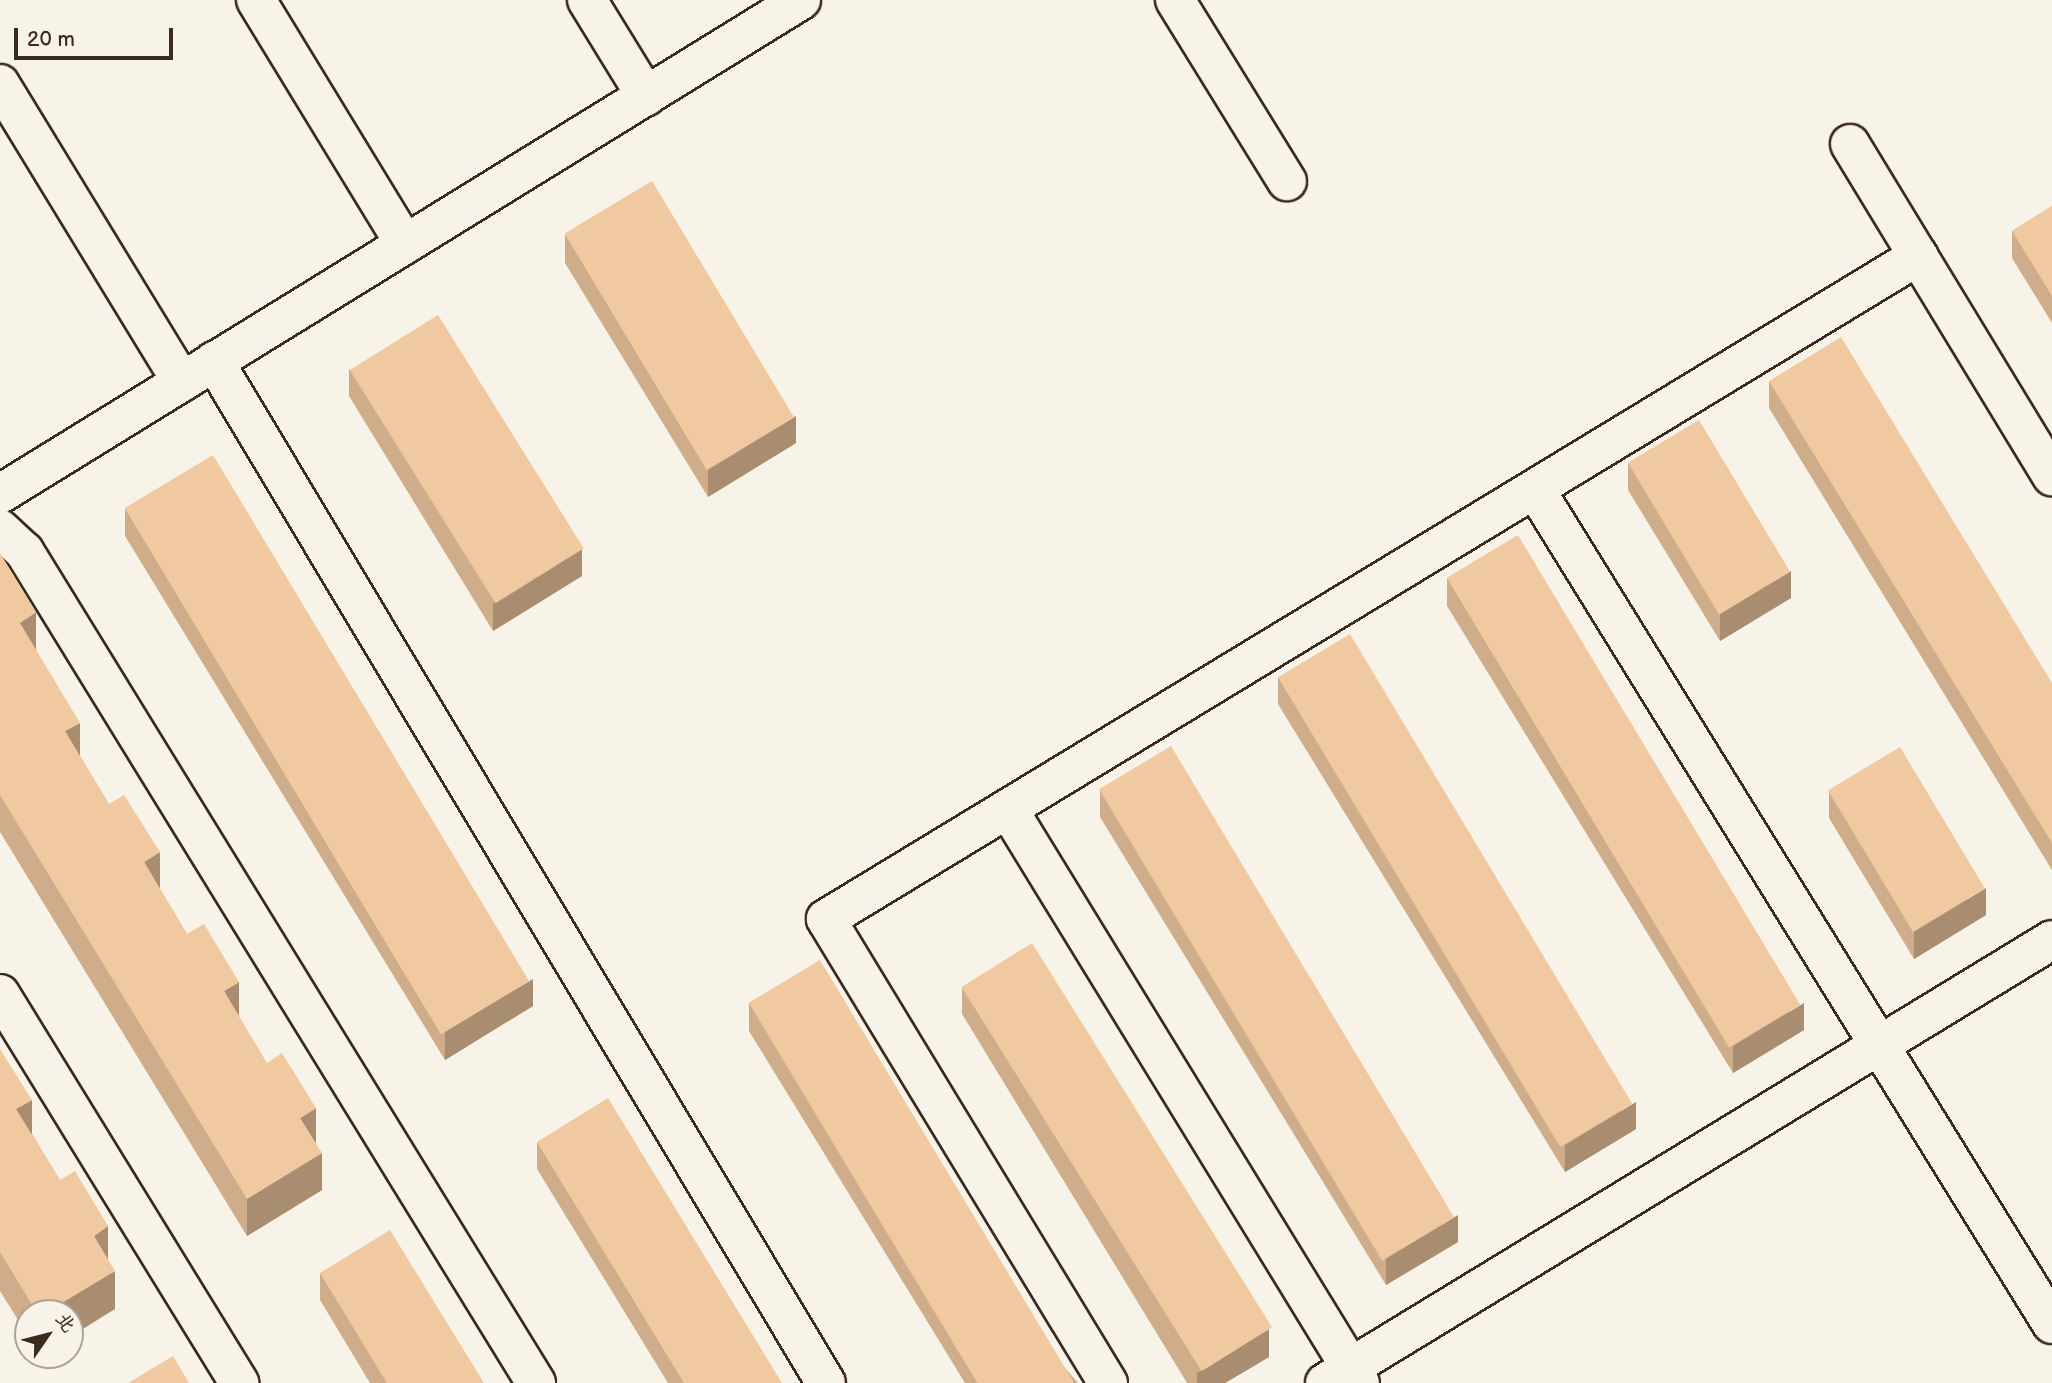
<!DOCTYPE html>
<meta charset="utf-8">
<style>
body{margin:0}
#map{position:relative;width:2052px;height:1383px;overflow:hidden;background:#f7f3e8;font-family:"Balsamiq Sans","LXGW WenKai TC",sans-serif}
div>[style]{position:absolute}
.roads{filter:drop-shadow(2px 0 #3b2a1e) drop-shadow(-2px 0 #3b2a1e) drop-shadow(0 2px #3b2a1e) drop-shadow(0 -2px #3b2a1e)}
.minor>*{height:38px;margin:-19px;padding:0 19px;transform-origin:19px;border-radius:19px;background:#f7f3e8}
.wall>*{inset:0;background:#cfad8a}
.shaded-wall>*{inset:0;background:#a98d71}
.building>*{inset:0;background:#f1c9a1;transform-origin:0 0}
span{translate:-50% -50%;white-space:nowrap;text-align:center;line-height:1.15;-webkit-text-stroke:5px #f7f3e8;paint-order:stroke}
.north{position:absolute;left:14px;top:1299px;width:70px;height:70px;box-sizing:border-box;background:#f7f3e8;border:2px solid #aca397;border-radius:50%;rotate:55deg;font-size:19px;font-weight:700;line-height:28px;text-align:center;color:#3b2a1e}
.north::after{content:'';display:block;margin:auto;width:24px;height:32px;background:#3b2a1e;clip-path:polygon(50% 0,100% 100%,50% 72%,0 100%)}
.scale{position:absolute;left:14px;top:28px;width:159px;height:32px;box-sizing:border-box;border:4px solid #3b2a1e;border-top:0;padding-left:9px;font-size:21px;line-height:24px;white-space:nowrap;color:#3b2a1e;-webkit-text-stroke:5px #f7f3e8;paint-order:stroke}
</style>
<div id="map">
<div class="roads">
<div class="minor">
<div style="left:256px;top:0;width:286px;rotate:58.6deg"></div>
<div style="left:587px;top:0;width:113px;rotate:58.4deg"></div>
<div style="left:1175px;top:0;width:213px;rotate:58.3deg"></div>
<div style="left:0;top:84px;width:349px;rotate:58.6deg"></div>
<div style="left:1850px;top:144px;width:389px;rotate:58.7deg"></div>
<div style="left:214px;top:361px;width:1191px;rotate:59.09deg"></div>
<div style="left:1535px;top:489px;width:982px;rotate:58.24deg"></div>
<div style="left:0;top:494px;width:941px;rotate:-31.66deg"></div>
<div style="left:0;top:529px;width:33px;rotate:43deg"></div>
<div style="left:24px;top:551px;width:977px;rotate:58.39deg"></div>
<div style="left:1008px;top:809px;width:673px;rotate:58.48deg"></div>
<div style="left:0;top:994px;width:457px;rotate:58.4deg"></div>
<div style="left:1108px;top:1383px;width:543px;rotate:-121.29deg"></div>
<div style="left:826px;top:919px;width:1278px;rotate:-31.26deg"></div>
<div style="left:1325px;top:1383px;width:851px;rotate:-31.36deg"></div>
</div>
</div>
<div class="wall">
<div style="clip-path:polygon(2052px 206px,2052px 323px,2012px 258px,2012px 231px)"></div>
<div style="clip-path:polygon(565px 235px,796px 443px,708px 497px,565px 263px)"></div>
<div style="clip-path:polygon(349px 369px,582px 576px,493px 631px,349px 396px)"></div>
<div style="clip-path:polygon(1769px 381px,2052px 683px,2052px 870px,1769px 408px)"></div>
<div style="clip-path:polygon(1628px 463px,1791px 598px,1720px 641px,1628px 490px)"></div>
<div style="clip-path:polygon(125px 508px,533px 1006px,445px 1060px,125px 536px)"></div>
<div style="clip-path:polygon(0 553px,36px 650px,80px 756px,187px 934px,316px 1144px,322px 1190px,247px 1236px,0 832px)"></div>
<div style="clip-path:polygon(1447px 578px,1804px 1030px,1733px 1073px,1447px 606px)"></div>
<div style="clip-path:polygon(1278px 677px,1636px 1129px,1565px 1172px,1278px 704px)"></div>
<div style="clip-path:polygon(1100px 790px,1458px 1242px,1386px 1285px,1100px 817px)"></div>
<div style="clip-path:polygon(1829px 791px,1986px 915px,1914px 959px,1829px 818px)"></div>
<div style="clip-path:polygon(962px 987px,1269px 1357px,1225px 1383px,1187px 1383px,962px 1014px)"></div>
<div style="clip-path:polygon(749px 1003px,1078px 1383px,965px 1383px,749px 1031px)"></div>
<div style="clip-path:polygon(0 1049px,32px 1134px,108px 1260px,115px 1309px,70px 1313px,28px 1313px,28px 1336px,0 1291px)"></div>
<div style="clip-path:polygon(537px 1142px,782px 1383px,668px 1383px,537px 1169px)"></div>
<div style="clip-path:polygon(320px 1273px,484px 1383px,370px 1383px,320px 1300px)"></div>
</div>
<div class="shaded-wall">
<div style="clip-path:polygon(796px 416px,796px 443px,708px 497px,708px 470px)"></div>
<div style="clip-path:polygon(582px 549px,582px 576px,493px 631px,493px 603px)"></div>
<div style="clip-path:polygon(1791px 571px,1791px 598px,1720px 641px,1720px 614px)"></div>
<div style="clip-path:polygon(36px 612px,36px 649px,20px 660px,20px 623px)"></div>
<div style="clip-path:polygon(80px 723px,80px 760px,65px 731px)"></div>
<div style="clip-path:polygon(160px 852px,160px 889px,144px 862px)"></div>
<div style="clip-path:polygon(1986px 888px,1986px 915px,1914px 959px,1914px 932px)"></div>
<div style="clip-path:polygon(533px 979px,533px 1006px,445px 1060px,445px 1032px)"></div>
<div style="clip-path:polygon(239px 982px,239px 1019px,224px 991px)"></div>
<div style="clip-path:polygon(1804px 1003px,1804px 1030px,1733px 1073px,1733px 1046px)"></div>
<div style="clip-path:polygon(32px 1100px,32px 1138px,16px 1109px)"></div>
<div style="clip-path:polygon(1636px 1102px,1636px 1129px,1565px 1172px,1565px 1145px)"></div>
<div style="clip-path:polygon(316px 1108px,316px 1145px,300px 1118px)"></div>
<div style="clip-path:polygon(322px 1153px,322px 1190px,247px 1236px,247px 1199px)"></div>
<div style="clip-path:polygon(1458px 1215px,1458px 1242px,1386px 1285px,1386px 1258px)"></div>
<div style="clip-path:polygon(108px 1226px,108px 1265px,94px 1236px)"></div>
<div style="clip-path:polygon(115px 1271px,115px 1309px,70px 1337px,70px 1313px,45px 1313px)"></div>
<div style="clip-path:polygon(1269px 1329px,1269px 1357px,1225px 1383px,1197px 1383px,1197px 1373px)"></div>
</div>
<div class="building">
<div style="left:652px;top:181px;width:276px;height:102px;rotate:59deg"></div>
<div style="clip-path:polygon(2052px 206px,2052px 296px,2012px 231px)"></div>
<div style="left:438px;top:315px;width:275px;height:104px;rotate:58deg"></div>
<div style="clip-path:polygon(1841px 337px,2052px 683px,2052px 843px,1769px 381px)"></div>
<div style="left:1699px;top:420px;width:177px;height:83px;rotate:59deg"></div>
<div style="left:213px;top:455px;width:614px;height:103px;rotate:59deg"></div>
<div style="left:1518px;top:535px;width:548px;height:83px;rotate:59deg"></div>
<div style="clip-path:polygon(0 553px,36px 612px,20px 623px,80px 723px,65px 731px,109px 804px,124px 795px,160px 852px,144px 862px,187px 934px,204px 924px,239px 982px,224px 991px,267px 1063px,282px 1053px,316px 1108px,300px 1118px,322px 1153px,247px 1199px,0 795px)"></div>
<div style="left:1350px;top:634px;width:548px;height:84px;rotate:59deg"></div>
<div style="left:1171px;top:746px;width:550px;height:84px;rotate:59deg"></div>
<div style="left:1900px;top:747px;width:165px;height:84px;rotate:59deg"></div>
<div style="left:1032px;top:943px;width:453px;height:83px;rotate:58deg"></div>
<div style="left:820px;top:960px;width:495px;height:83px;rotate:59deg"></div>
<div style="clip-path:polygon(0 1049px,32px 1100px,16px 1109px,60px 1180px,75px 1171px,108px 1226px,94px 1236px,115px 1271px,45px 1313px,37px 1313px,0 1252px)"></div>
<div style="clip-path:polygon(608px 1098px,782px 1383px,684px 1383px,537px 1142px)"></div>
<div style="clip-path:polygon(390px 1230px,484px 1383px,387px 1383px,320px 1273px)"></div>
<div style="clip-path:polygon(173px 1356px,189px 1383px,128px 1383px)"></div>
</div>
<div class="north">北</div>
<div class="scale">20 m</div>
</div>
